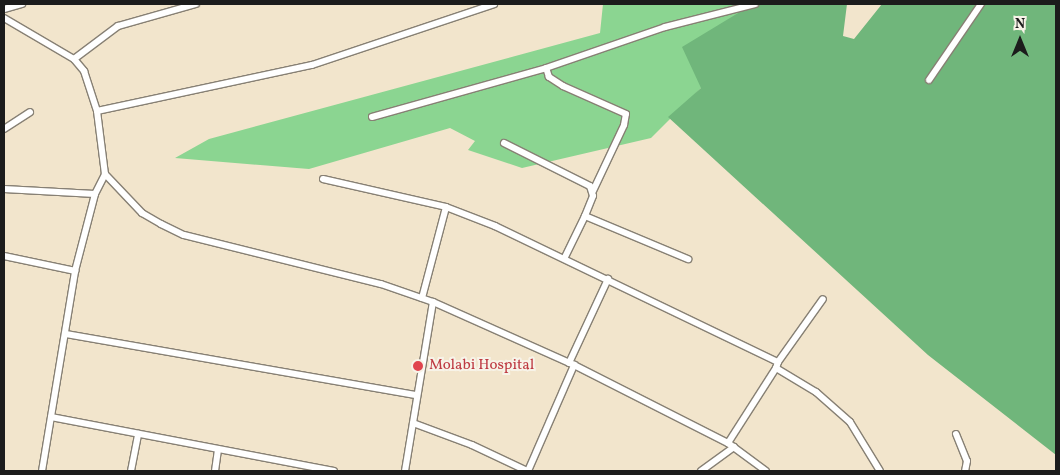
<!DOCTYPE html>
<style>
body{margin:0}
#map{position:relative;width:1060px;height:475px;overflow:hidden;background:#f2e5cc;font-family:Vollkorn,serif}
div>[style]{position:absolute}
.green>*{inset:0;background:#8bd591}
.forest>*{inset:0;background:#70b67b}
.roads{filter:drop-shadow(1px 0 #878074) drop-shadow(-1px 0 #878074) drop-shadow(0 1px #878074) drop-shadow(0 -1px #878074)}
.minor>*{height:6px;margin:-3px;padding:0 3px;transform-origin:3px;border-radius:3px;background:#fff}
.dots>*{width:14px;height:14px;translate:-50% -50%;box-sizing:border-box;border:2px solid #f7f3e8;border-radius:50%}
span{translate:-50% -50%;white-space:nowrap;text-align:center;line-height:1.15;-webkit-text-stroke:4px #f7f3e8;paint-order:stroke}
.health-label{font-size:15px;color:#be3a42}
.left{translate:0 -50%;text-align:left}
.frame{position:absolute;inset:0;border:5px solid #1c1c1c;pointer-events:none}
.north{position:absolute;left:995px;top:15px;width:50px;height:50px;-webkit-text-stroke:4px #f7f3e8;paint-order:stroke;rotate:0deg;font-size:14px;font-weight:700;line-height:20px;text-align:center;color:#1c1c1c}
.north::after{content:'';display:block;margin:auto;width:18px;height:22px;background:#1c1c1c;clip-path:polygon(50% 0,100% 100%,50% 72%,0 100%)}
</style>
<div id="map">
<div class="green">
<div style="clip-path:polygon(603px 4px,753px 4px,701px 88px,651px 138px,522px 168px,468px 150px,475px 141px,450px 128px,309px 169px,175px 158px,209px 139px,600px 33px)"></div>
</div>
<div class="forest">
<div style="clip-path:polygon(753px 4px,847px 4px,843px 36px,854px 39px,882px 4px,1056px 4px,1056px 455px,928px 355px,668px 117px,701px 88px,682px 47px)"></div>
</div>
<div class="roads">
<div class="minor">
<div style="left:4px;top:9px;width:19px;rotate:-16deg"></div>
<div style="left:4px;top:18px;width:81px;rotate:30.4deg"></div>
<div style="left:74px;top:59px;width:16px;rotate:50deg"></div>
<div style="left:84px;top:71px;width:42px;rotate:72deg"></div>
<div style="left:97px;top:111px;width:64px;rotate:82.8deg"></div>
<div style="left:105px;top:174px;width:54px;rotate:46.5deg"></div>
<div style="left:142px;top:213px;width:22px;rotate:30deg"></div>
<div style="left:161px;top:224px;width:25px;rotate:26deg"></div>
<div style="left:184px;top:235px;width:203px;rotate:14deg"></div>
<div style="left:381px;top:284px;width:55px;rotate:19.1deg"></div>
<div style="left:433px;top:302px;width:154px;rotate:24.1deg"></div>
<div style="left:574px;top:365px;width:173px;rotate:26.9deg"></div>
<div style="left:728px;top:443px;width:47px;rotate:36.4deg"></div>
<div style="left:74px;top:59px;width:55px;rotate:-36.9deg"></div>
<div style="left:118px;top:26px;width:81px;rotate:-15.8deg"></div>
<div style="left:929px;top:80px;width:92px;rotate:-55.6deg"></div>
<div style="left:97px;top:111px;width:220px;rotate:-12.1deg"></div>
<div style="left:312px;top:65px;width:192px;rotate:-18.5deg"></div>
<div style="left:372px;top:117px;width:181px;rotate:-15.7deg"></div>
<div style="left:4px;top:129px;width:31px;rotate:-33deg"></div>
<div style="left:504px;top:143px;width:96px;rotate:26.6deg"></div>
<div style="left:590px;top:186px;width:10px;rotate:73deg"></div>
<div style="left:593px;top:196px;width:22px;rotate:112deg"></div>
<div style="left:323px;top:179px;width:126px;rotate:12.8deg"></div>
<div style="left:446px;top:207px;width:53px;rotate:21.2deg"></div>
<div style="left:495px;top:226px;width:314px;rotate:25.7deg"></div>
<div style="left:778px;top:362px;width:6px;rotate:108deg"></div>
<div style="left:776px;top:368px;width:47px;rotate:31deg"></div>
<div style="left:816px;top:392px;width:45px;rotate:41.4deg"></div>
<div style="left:850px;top:422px;width:57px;rotate:58.5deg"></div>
<div style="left:4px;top:189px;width:91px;rotate:3.1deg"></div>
<div style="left:593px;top:191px;width:73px;rotate:-64.8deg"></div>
<div style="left:624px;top:125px;width:11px;rotate:-80deg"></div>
<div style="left:626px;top:114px;width:69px;rotate:-156deg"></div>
<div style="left:563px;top:86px;width:17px;rotate:-147deg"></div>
<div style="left:549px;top:77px;width:9px;rotate:-108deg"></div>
<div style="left:546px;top:68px;width:126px;rotate:-19deg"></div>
<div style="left:665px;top:27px;width:93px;rotate:-14.3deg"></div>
<div style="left:4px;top:256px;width:73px;rotate:11.9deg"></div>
<div style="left:565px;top:257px;width:46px;rotate:-64deg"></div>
<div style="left:585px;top:216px;width:112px;rotate:22.7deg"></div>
<div style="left:422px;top:298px;width:94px;rotate:-75.2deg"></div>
<div style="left:66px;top:334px;width:356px;rotate:9.9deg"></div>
<div style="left:778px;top:362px;width:77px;rotate:-54.5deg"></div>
<div style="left:569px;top:363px;width:93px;rotate:-65.1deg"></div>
<div style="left:51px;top:417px;width:288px;rotate:10.8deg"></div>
<div style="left:413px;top:423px;width:63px;rotate:20.4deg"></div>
<div style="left:472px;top:445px;width:61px;rotate:25.3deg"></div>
<div style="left:956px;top:434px;width:29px;rotate:68deg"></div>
<div style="left:967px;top:461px;width:10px;rotate:101deg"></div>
<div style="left:728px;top:443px;width:89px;rotate:-57.4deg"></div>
<div style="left:42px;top:471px;width:203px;rotate:-80.6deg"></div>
<div style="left:75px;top:271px;width:80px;rotate:-75.4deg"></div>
<div style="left:95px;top:194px;width:22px;rotate:-63deg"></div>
<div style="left:131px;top:471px;width:38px;rotate:-79deg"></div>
<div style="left:215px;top:471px;width:22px;rotate:-82deg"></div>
<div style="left:405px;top:471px;width:171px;rotate:-80.6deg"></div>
<div style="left:528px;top:471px;width:116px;rotate:-66.5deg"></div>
<div style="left:701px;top:471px;width:41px;rotate:-36deg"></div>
</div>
</div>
<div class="dots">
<div style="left:418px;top:366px;background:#e0444e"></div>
</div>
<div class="health-label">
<span class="left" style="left:429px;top:366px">Molabi Hospital</span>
</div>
<div class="frame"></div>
<div class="north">N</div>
</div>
